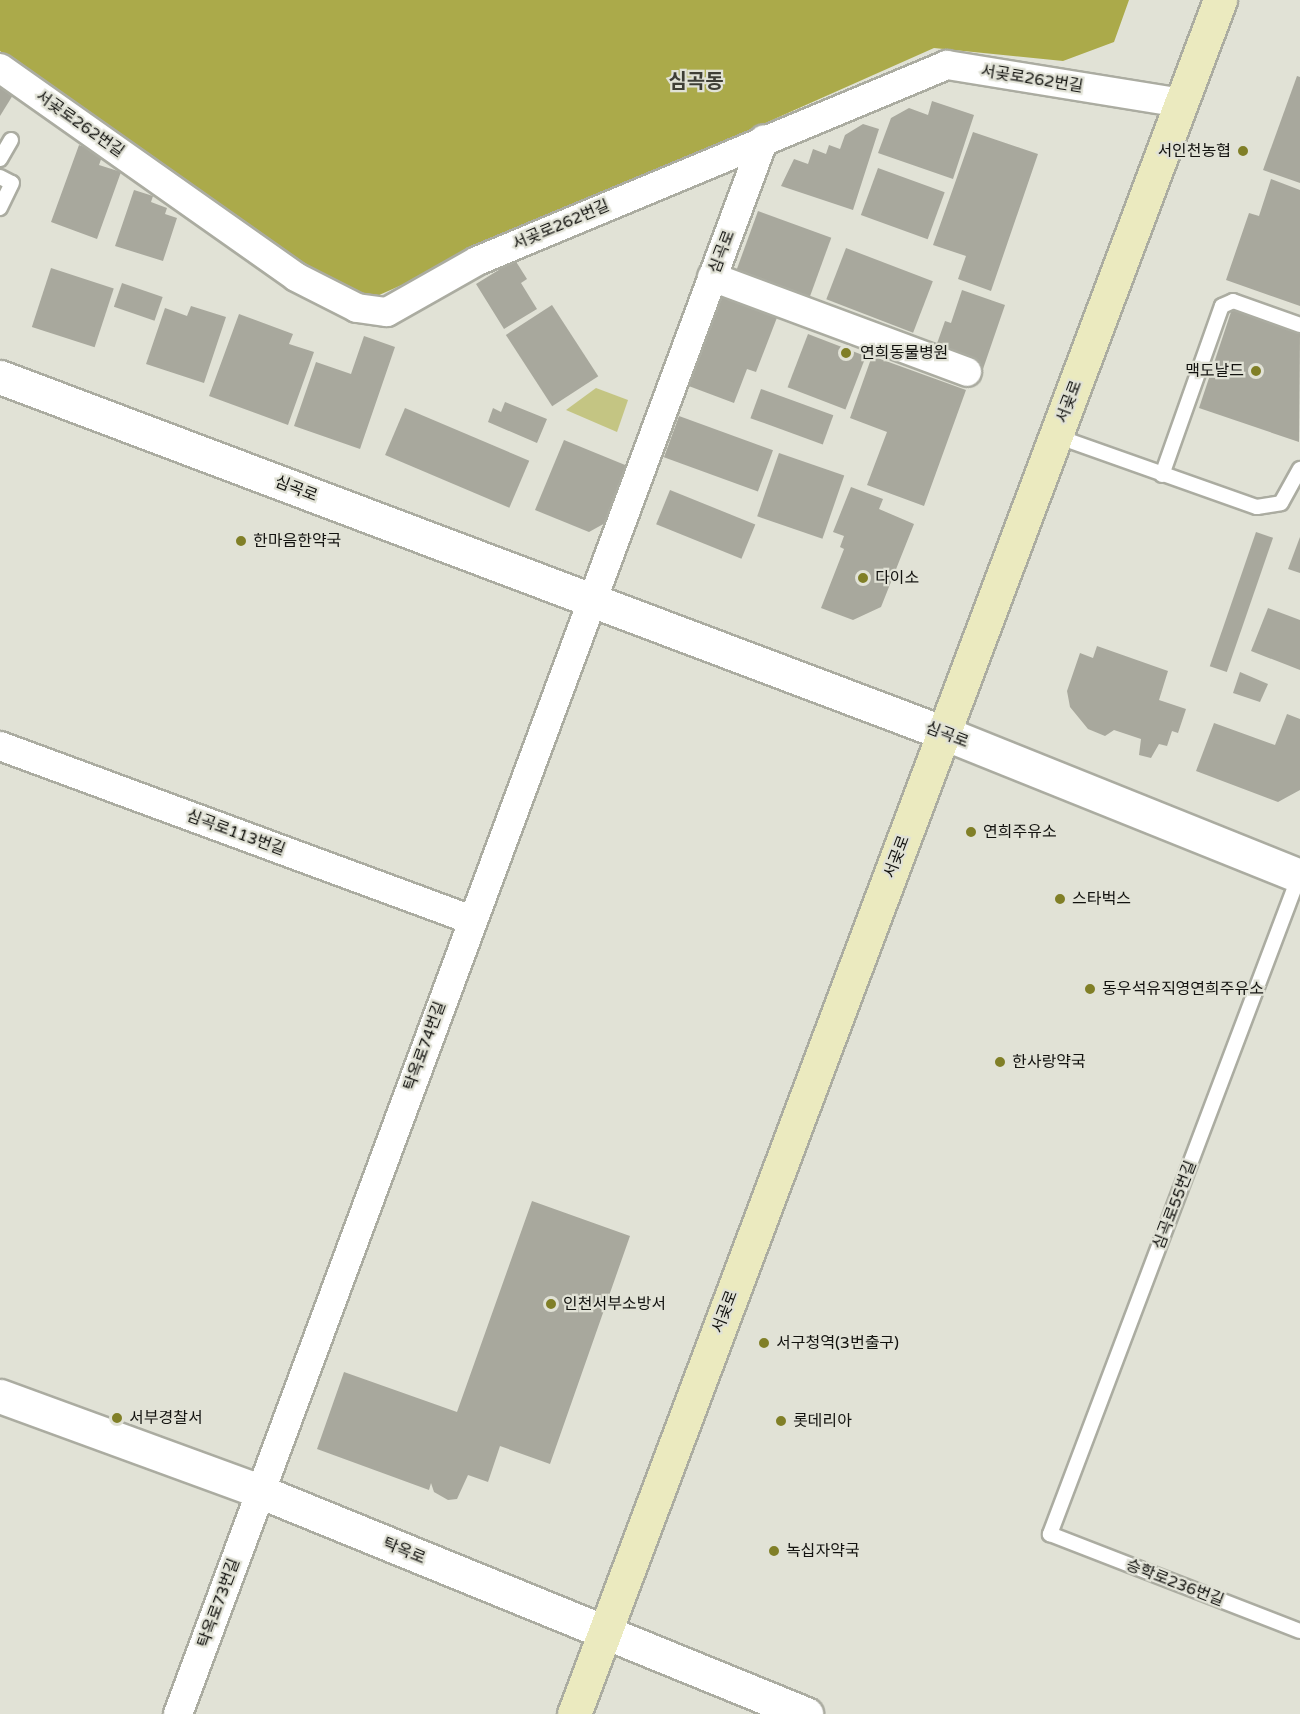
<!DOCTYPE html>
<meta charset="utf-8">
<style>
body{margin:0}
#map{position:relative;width:1300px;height:1714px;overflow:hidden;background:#e1e2d6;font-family:"Varela Round","Noto Sans KR",sans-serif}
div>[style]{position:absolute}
.green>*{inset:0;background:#c4c583}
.forest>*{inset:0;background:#abaa4a}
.building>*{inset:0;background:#a8a89d;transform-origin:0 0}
.roads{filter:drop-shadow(2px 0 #abaca1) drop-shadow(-2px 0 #abaca1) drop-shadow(0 2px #abaca1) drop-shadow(0 -2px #abaca1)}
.service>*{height:14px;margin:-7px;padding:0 7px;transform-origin:7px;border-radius:7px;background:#fff}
.minor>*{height:28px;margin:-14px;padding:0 14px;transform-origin:14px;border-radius:14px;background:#fff}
.tertiary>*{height:33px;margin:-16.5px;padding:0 16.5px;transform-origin:16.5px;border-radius:16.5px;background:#fff}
.secondary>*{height:33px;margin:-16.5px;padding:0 16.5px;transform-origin:16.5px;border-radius:16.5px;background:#ebeabf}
.dots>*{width:16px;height:16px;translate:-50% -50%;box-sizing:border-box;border:3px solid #e1e2d6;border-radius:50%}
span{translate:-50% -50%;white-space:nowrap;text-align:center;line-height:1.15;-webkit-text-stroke:4.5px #e1e2d6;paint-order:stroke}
.street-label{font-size:16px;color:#12120f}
.poi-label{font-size:16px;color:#12120f}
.right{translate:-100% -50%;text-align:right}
.left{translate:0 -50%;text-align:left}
.quarter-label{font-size:20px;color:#3e3e35;font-weight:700}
</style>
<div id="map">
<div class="green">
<div style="clip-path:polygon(596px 388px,628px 400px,617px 432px,566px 410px)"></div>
</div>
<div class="forest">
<div style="clip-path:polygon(0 0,1129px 0,1114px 42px,1063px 61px,934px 48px,368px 300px,325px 283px,0 51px)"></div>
</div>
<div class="building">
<div style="clip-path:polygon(1297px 76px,1300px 77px,1300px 183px,1263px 170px)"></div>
<div style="clip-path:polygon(0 86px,13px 95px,0 116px)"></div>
<div style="clip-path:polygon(932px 101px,974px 115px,953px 179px,878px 153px,891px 118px,909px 108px,928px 115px)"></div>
<div style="clip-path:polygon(863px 124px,879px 129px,853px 210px,781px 186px,794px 159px,808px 164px,813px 149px,826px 154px,829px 145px,840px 149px,845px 135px)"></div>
<div style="clip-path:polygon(973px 132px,1038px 154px,991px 291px,958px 279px,966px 256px,933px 245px)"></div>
<div style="clip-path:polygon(79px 145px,103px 154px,99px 165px,121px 172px,97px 239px,51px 222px)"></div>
<div style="left:878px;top:168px;width:71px;height:50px;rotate:20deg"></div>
<div style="clip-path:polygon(1271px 179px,1300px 190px,1300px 306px,1226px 280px,1249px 213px,1259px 216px)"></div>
<div style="clip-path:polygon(134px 190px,153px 196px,151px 202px,167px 208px,165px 214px,177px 218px,163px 261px,115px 246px)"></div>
<div style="left:758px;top:211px;width:78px;height:63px;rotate:20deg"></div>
<div style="left:846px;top:248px;width:93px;height:55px;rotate:21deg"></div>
<div style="clip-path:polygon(515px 260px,527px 279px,521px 283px,537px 309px,504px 329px,476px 284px)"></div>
<div style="left:51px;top:268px;width:66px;height:62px;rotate:18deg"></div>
<div style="left:122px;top:283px;width:43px;height:25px;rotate:19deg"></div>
<div style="clip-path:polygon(962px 290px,1005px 305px,983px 369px,934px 352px,945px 321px,951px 323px)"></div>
<div style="clip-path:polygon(720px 293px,778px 315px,756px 372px,747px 369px,734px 403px,686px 385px)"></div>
<div style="left:552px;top:305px;width:85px;height:55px;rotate:57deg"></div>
<div style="clip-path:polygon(191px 306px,226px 317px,204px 383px,146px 364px,165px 308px,187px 316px)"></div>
<div style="clip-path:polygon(1232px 309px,1300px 334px,1299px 442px,1199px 408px)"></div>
<div style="clip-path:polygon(239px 314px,293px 334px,289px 344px,314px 352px,288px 425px,209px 396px)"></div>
<div style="left:808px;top:334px;width:62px;height:57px;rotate:21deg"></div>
<div style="clip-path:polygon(364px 336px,395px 347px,360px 449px,294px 426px,316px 362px,351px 374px)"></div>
<div style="clip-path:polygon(872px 356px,966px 390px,924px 506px,867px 485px,887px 432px,850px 418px)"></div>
<div style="left:761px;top:389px;width:77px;height:31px;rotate:20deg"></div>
<div style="clip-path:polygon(505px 402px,547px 419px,537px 443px,488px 422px,493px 408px,501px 412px)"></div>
<div style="left:405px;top:408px;width:135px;height:51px;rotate:23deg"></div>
<div style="left:679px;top:416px;width:100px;height:44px;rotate:20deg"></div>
<div style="clip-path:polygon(564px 440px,630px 467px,607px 522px,589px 532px,535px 510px)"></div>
<div style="left:779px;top:453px;width:69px;height:67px;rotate:19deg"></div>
<div style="clip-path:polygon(851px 487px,883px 499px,879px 509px,914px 524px,881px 607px,853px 620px,821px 608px,844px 549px,840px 547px,844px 536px,833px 532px)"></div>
<div style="left:670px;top:490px;width:92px;height:37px;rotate:22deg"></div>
<div style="left:1256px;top:532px;width:18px;height:142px;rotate:19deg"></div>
<div style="clip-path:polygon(1300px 537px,1300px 573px,1288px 569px)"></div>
<div style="clip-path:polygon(1268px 608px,1300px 620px,1300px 670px,1251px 651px)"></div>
<div style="clip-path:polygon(1097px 646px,1168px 671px,1159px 700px,1186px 709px,1178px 733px,1172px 731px,1167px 746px,1159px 744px,1151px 758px,1139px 755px,1141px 739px,1114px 730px,1105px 736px,1088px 729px,1070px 707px,1067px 691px,1080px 653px,1093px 658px)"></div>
<div style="clip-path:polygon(1240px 672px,1268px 684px,1260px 702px,1233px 693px)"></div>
<div style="clip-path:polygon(1287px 714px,1300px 719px,1300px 790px,1278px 802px,1196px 771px,1214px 723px,1275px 745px)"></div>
<div style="clip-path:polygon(532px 1201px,630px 1236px,550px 1464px,500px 1446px,488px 1482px,468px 1475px,457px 1499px,448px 1500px,434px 1492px,431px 1483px,429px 1490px,317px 1449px,344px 1372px,457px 1412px)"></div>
</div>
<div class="roads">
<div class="service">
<div style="left:0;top:159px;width:22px;rotate:-60deg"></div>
<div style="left:0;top:177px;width:13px;rotate:27deg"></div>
<div style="left:12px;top:183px;width:28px;rotate:116deg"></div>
<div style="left:1056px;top:436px;width:213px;rotate:19.5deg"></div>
<div style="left:1257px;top:507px;width:24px;rotate:-9deg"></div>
<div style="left:1281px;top:503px;width:39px;rotate:-61deg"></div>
<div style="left:1162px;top:475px;width:179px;rotate:-70.5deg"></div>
<div style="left:1222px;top:306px;width:12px;rotate:-24deg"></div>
<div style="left:1233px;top:301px;width:71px;rotate:19.7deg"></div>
<div style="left:1299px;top:876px;width:704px;rotate:110.73deg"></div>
<div style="left:1050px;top:1534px;width:268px;rotate:21.2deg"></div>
</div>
<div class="minor">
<div style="left:0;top:68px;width:362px;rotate:35.2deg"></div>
<div style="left:296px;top:277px;width:68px;rotate:26.9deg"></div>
<div style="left:357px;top:308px;width:30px;rotate:8deg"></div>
<div style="left:387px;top:312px;width:103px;rotate:-29.5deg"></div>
<div style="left:477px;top:261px;width:509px;rotate:-22.64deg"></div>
<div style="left:947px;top:65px;width:237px;rotate:9.2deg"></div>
<div style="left:712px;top:277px;width:272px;rotate:20.4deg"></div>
<div style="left:0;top:746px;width:503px;rotate:20.24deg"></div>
<div style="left:178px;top:1714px;width:1680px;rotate:-69.59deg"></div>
</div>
<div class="tertiary">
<div style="left:0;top:377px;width:1009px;rotate:20.66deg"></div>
<div style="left:944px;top:733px;width:384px;rotate:21.9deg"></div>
<div style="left:0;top:1396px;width:276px;rotate:20.1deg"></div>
<div style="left:259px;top:1491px;width:591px;rotate:22.18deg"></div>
</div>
<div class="secondary">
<div style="left:574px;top:1714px;width:1832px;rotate:-69.35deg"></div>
</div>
</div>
<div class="dots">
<div style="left:1243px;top:151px;background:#807f27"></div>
<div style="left:846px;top:353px;background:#807f27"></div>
<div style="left:1256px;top:371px;background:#807f27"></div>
<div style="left:241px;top:541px;background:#807f27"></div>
<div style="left:863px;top:578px;background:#807f27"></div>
<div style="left:971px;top:832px;background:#807f27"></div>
<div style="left:1060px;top:899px;background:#807f27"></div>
<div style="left:1090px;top:989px;background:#807f27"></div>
<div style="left:1000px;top:1062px;background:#807f27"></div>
<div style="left:551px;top:1304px;background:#807f27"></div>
<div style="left:764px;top:1343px;background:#807f27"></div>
<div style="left:117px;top:1418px;background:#807f27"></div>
<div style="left:781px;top:1421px;background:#807f27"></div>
<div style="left:774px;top:1551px;background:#807f27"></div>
</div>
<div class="street-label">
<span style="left:1032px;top:79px;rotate:9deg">서곶로262번길</span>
<span style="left:80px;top:124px;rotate:35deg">서곶로262번길</span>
<span style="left:561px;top:225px;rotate:-23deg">서곶로262번길</span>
<span style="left:722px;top:252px;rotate:-69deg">심곡로</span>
<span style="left:1069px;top:402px;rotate:-69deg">서곶로</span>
<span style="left:296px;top:489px;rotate:21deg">심곡로</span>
<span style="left:947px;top:735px;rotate:21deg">심곡로</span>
<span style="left:236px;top:833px;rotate:20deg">심곡로113번길</span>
<span style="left:897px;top:857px;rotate:-69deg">서곶로</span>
<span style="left:425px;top:1046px;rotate:-70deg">탁옥로74번길</span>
<span style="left:1175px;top:1205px;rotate:-69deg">심곡로55번길</span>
<span style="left:725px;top:1312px;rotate:-69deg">서곶로</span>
<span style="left:404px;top:1551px;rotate:22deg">탁옥로</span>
<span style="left:1175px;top:1583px;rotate:21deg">승학로236번길</span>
<span style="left:219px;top:1603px;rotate:-70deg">탁옥로73번길</span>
</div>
<div class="poi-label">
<span class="right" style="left:1231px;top:151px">서인천농협</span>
<span class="left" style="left:860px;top:353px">연희동물병원</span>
<span class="right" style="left:1244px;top:371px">맥도날드</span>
<span class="left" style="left:253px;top:541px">한마음한약국</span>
<span class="left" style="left:875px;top:578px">다이소</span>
<span class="left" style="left:983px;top:832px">연희주유소</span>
<span class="left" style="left:1072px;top:899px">스타벅스</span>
<span class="left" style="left:1102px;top:989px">동우석유직영연희주유소</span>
<span class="left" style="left:1012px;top:1062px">한사랑약국</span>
<span class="left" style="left:563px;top:1304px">인천서부소방서</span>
<span class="left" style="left:776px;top:1343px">서구청역(3번출구)</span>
<span class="left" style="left:129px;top:1418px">서부경찰서</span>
<span class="left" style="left:793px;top:1421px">롯데리아</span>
<span class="left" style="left:786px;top:1551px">녹십자약국</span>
</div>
<div class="quarter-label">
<span style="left:696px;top:82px">심곡동</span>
</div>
</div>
